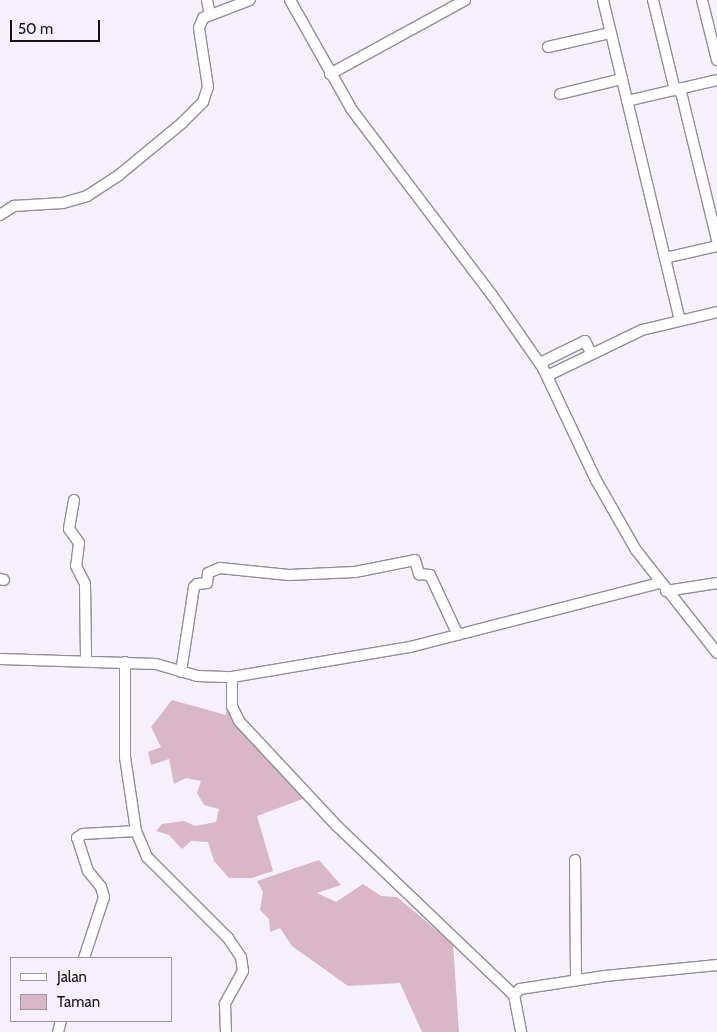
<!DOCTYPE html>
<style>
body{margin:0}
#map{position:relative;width:717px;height:1032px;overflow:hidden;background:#f5f0fc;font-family:Cabin,sans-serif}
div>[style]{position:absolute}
.green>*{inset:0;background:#d9b7c6}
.roads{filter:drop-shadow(1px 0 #928e99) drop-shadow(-1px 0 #928e99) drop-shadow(0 1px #928e99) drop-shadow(0 -1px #928e99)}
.minor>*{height:10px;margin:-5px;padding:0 5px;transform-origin:5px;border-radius:5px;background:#fff}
span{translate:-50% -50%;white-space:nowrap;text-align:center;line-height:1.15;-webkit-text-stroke:5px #f5f0fc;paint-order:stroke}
.legend{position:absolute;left:10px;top:957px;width:162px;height:65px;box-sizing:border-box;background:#f5f0fc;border:1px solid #9b97a0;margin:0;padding:6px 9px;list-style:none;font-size:15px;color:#131216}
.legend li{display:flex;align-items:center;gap:10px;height:25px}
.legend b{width:25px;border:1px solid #9b97a0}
.scale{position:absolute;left:10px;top:20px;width:90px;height:22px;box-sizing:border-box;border:2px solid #131216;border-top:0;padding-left:6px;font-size:15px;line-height:18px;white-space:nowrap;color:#131216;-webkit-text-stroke:4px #f5f0fc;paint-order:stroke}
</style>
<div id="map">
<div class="green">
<div style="clip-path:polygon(172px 700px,226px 715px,227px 703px,305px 798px,257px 816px,273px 871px,252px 878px,229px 878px,214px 861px,208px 842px,191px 841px,182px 849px,169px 835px,156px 831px,162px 824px,184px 821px,195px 826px,216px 822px,219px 809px,204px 805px,197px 793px,201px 781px,186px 778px,174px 784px,169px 759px,151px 765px,148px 752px,161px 747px,151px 727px)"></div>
<div style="clip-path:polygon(319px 860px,341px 885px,317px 893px,336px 902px,363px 884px,381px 896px,397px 897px,453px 944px,459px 1032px,422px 1032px,400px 983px,348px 986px,292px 946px,280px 928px,270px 932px,269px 919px,260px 910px,263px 892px,257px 881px)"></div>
</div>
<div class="roads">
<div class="minor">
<div style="left:207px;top:0;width:15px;rotate:79deg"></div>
<div style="left:290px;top:0;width:126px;rotate:60.6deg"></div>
<div style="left:352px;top:110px;width:232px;rotate:52.9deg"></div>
<div style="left:492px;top:295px;width:89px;rotate:55.1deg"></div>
<div style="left:543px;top:368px;width:124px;rotate:64.7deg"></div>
<div style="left:596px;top:480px;width:81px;rotate:60.3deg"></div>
<div style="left:636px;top:550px;width:131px;rotate:51.8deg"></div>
<div style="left:603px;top:0;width:330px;rotate:76.5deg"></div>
<div style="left:653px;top:0;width:93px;rotate:76.3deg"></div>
<div style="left:702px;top:0;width:62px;rotate:76deg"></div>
<div style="left:548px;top:47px;width:64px;rotate:-12.7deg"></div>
<div style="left:330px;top:74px;width:154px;rotate:-28.7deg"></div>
<div style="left:680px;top:88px;width:156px;rotate:76.3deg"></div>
<div style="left:560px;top:94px;width:64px;rotate:-13.6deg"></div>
<div style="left:627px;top:101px;width:92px;rotate:-13.1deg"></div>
<div style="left:0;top:215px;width:17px;rotate:-33deg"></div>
<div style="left:14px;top:206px;width:49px;rotate:-3.5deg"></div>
<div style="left:63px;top:203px;width:25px;rotate:-16deg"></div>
<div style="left:87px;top:196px;width:38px;rotate:-33deg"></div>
<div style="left:119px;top:175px;width:82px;rotate:-39.5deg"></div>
<div style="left:182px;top:123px;width:30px;rotate:-45deg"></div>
<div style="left:203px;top:102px;width:16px;rotate:-72deg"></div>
<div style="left:208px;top:87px;width:60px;rotate:-98.7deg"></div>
<div style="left:199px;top:28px;width:11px;rotate:-68deg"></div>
<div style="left:203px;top:18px;width:50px;rotate:-21deg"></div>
<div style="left:665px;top:258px;width:53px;rotate:-13deg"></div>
<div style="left:540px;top:363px;width:50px;rotate:-26.1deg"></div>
<div style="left:585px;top:341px;width:13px;rotate:63deg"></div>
<div style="left:547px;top:376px;width:106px;rotate:-25.8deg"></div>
<div style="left:642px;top:330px;width:77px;rotate:-13.5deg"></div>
<div style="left:74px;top:500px;width:29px;rotate:100deg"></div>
<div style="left:69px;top:529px;width:17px;rotate:54deg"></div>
<div style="left:79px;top:543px;width:23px;rotate:97deg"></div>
<div style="left:76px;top:566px;width:20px;rotate:63deg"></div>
<div style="left:85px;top:584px;width:76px;rotate:89.2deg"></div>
<div style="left:0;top:579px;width:4px;rotate:14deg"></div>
<div style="left:666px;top:591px;width:52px;rotate:-8.9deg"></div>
<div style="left:0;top:659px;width:156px;rotate:1.8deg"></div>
<div style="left:156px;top:664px;width:43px;rotate:16.3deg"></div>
<div style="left:197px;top:676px;width:35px;rotate:2deg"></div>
<div style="left:232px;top:677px;width:181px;rotate:-9.6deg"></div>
<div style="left:410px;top:647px;width:257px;rotate:-14.4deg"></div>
<div style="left:125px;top:662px;width:95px;rotate:90deg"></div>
<div style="left:125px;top:757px;width:75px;rotate:81.5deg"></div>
<div style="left:136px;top:831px;width:28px;rotate:67deg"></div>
<div style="left:147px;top:857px;width:115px;rotate:45deg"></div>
<div style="left:228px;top:938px;width:23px;rotate:56deg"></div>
<div style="left:241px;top:957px;width:14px;rotate:82deg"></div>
<div style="left:243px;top:971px;width:38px;rotate:119deg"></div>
<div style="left:225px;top:1004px;width:28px;rotate:88deg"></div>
<div style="left:181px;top:672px;width:86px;rotate:-81.3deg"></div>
<div style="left:194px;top:587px;width:4px;rotate:-45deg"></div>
<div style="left:197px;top:584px;width:10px;rotate:-6deg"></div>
<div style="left:207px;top:583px;width:10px;rotate:-84deg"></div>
<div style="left:208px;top:573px;width:13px;rotate:-23deg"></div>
<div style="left:220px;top:568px;width:69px;rotate:5.8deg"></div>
<div style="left:289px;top:575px;width:66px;rotate:-2.6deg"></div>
<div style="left:355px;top:572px;width:61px;rotate:-11.3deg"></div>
<div style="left:415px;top:560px;width:15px;rotate:74deg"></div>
<div style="left:419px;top:574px;width:11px;rotate:5deg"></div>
<div style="left:430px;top:575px;width:66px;rotate:65deg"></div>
<div style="left:232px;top:677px;width:29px;rotate:90deg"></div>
<div style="left:232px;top:706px;width:17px;rotate:65deg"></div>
<div style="left:239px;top:721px;width:144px;rotate:47deg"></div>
<div style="left:337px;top:826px;width:245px;rotate:43.7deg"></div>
<div style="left:514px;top:995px;width:38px;rotate:79deg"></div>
<div style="left:575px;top:860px;width:120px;rotate:89.5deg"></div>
<div style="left:84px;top:958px;width:64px;rotate:-71.8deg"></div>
<div style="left:104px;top:897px;width:10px;rotate:-107deg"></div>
<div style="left:101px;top:887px;width:21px;rotate:-129deg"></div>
<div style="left:88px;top:871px;width:35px;rotate:-108deg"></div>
<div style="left:77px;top:838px;width:7px;rotate:-34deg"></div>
<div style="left:83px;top:834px;width:53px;rotate:-3.2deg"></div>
<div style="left:514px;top:995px;width:8px;rotate:-45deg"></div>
<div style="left:520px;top:989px;width:86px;rotate:-8.7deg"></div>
<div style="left:605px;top:976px;width:113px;rotate:-5.6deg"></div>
<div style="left:58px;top:1032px;width:11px;rotate:-75deg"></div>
</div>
</div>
<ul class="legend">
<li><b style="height:6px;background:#fff"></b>Jalan</li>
<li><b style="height:14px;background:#d9b7c6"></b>Taman</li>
</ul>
<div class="scale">50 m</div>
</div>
